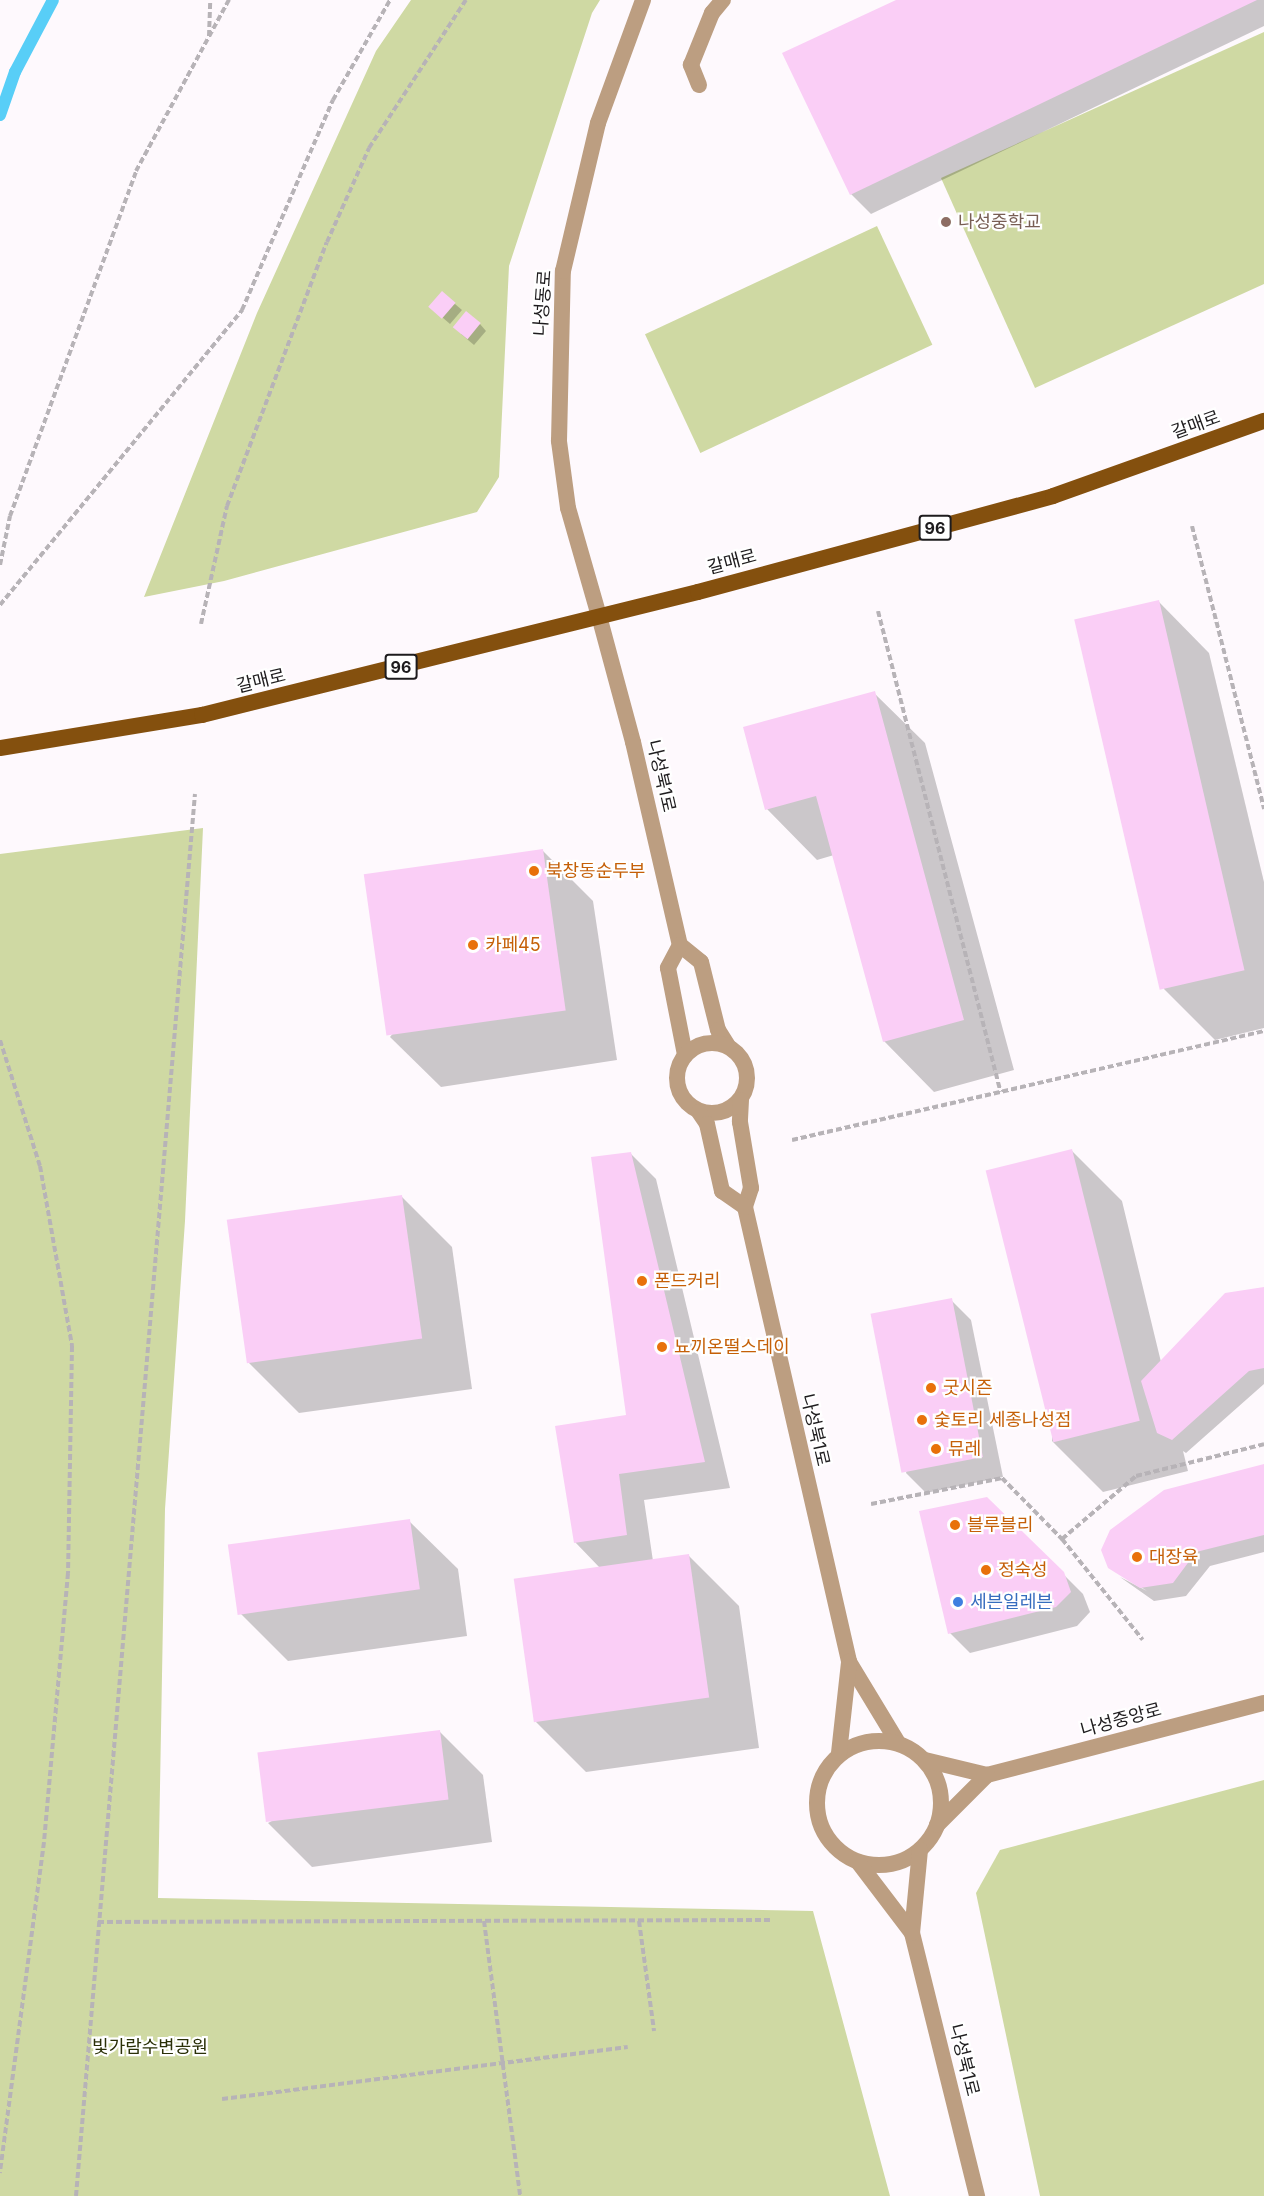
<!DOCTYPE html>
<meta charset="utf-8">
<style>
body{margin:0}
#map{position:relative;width:1264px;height:2196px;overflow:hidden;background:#fef9fd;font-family:Inter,"Noto Sans KR",sans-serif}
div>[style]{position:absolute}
.green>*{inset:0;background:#cfd9a3;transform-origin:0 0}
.shadow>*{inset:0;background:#0003}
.stream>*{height:12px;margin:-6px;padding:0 6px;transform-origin:6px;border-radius:6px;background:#58cef7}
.building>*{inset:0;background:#facef6;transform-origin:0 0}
.path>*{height:4px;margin-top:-2px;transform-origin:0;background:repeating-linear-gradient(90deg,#b7b3b7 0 6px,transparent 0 9px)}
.service>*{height:16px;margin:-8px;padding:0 8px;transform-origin:8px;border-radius:8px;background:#bc9e81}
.minor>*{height:16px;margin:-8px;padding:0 8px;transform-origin:8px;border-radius:8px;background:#bc9e81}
.tertiary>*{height:16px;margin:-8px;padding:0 8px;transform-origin:8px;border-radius:8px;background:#bc9e81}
.tertiary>.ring{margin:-8px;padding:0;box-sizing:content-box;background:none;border:16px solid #bc9e81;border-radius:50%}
.primary>*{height:16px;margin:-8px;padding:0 8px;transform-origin:8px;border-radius:8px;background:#84500e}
.dots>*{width:16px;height:16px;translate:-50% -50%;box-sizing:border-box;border:3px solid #fff;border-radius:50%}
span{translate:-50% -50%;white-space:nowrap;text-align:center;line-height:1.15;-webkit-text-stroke:4.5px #fff;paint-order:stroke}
.shield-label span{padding:2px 4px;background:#fff;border:2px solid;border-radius:4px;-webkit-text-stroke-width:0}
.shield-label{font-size:16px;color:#1e1c1e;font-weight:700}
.education-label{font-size:18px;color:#785e54}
.left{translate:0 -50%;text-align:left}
.street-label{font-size:18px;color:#1e1c1e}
.food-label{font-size:18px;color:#c56008}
.shop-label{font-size:18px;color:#366cbe}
.park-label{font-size:18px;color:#2a3007}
</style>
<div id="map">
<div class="green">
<div style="clip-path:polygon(411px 0,600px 0,592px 13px,509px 266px,499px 477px,477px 512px,224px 581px,144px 597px,257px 313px,376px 51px)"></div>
<div style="clip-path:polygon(1264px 32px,1264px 284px,1035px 388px,941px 178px)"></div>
<div style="left:877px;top:226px;width:131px;height:256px;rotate:65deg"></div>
<div style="clip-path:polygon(203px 828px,185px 1221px,165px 1509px,158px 1898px,813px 1911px,890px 2196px,0 2196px,0 854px)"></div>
<div style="clip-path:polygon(1264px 1780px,1264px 2196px,1040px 2196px,976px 1893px,1000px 1850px)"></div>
</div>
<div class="shadow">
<div style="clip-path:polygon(900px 0,1264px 0,1264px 26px,871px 214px,851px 194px)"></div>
<div style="clip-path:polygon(455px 304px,462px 310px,450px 324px,435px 311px)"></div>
<div style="clip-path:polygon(480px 324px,486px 331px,474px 345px,461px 334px)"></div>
<div style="clip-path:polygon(1159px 602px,1209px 653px,1264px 882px,1264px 1028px,1215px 1040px,1164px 989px)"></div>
<div style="clip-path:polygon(874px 693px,925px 743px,1014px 1070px,934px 1092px,884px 1041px,834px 855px,817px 860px,767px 809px)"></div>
<div style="clip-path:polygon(542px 850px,593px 901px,617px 1060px,441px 1087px,390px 1037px)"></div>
<div style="clip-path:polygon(1072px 1151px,1122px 1201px,1161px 1362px,1264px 1288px,1264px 1384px,1186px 1453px,1183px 1451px,1188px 1471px,1103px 1492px,1052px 1441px)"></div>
<div style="clip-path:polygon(630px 1153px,656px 1179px,730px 1488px,644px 1500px,653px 1561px,689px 1556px,739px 1606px,759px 1748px,586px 1772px,535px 1721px,600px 1568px,575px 1542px,628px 1416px)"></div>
<div style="clip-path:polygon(401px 1196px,452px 1247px,472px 1389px,299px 1413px,248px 1362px)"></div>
<div style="clip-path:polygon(951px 1300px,971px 1320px,1003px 1477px,926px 1493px,906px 1473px)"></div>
<div style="clip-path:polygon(1264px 1465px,1264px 1552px,1210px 1566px,1186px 1596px,1154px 1601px,1120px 1577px,1147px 1591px,1110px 1567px)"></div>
<div style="clip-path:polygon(987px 1498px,1083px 1594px,1090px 1612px,1077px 1626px,970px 1653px,950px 1633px)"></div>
<div style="clip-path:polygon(409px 1521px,458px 1569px,467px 1636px,288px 1661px,239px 1612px)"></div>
<div style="clip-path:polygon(439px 1731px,483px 1775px,492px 1842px,312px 1867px,268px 1823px)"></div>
</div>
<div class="stream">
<div style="left:0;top:115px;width:46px;rotate:-70.8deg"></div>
<div style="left:15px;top:72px;width:81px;rotate:-62.2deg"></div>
</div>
<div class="building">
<div style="clip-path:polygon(896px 0,1257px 0,850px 195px,782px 53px)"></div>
<div style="left:442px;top:291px;width:18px;height:21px;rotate:41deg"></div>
<div style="left:466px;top:311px;width:19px;height:21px;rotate:39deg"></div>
<div style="left:1159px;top:600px;width:380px;height:87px;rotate:77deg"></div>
<div style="clip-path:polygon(875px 691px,964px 1020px,883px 1042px,816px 796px,765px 810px,743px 727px)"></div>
<div style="left:543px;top:849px;width:163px;height:181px;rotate:82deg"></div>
<div style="left:1072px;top:1149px;width:280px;height:89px;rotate:76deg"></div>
<div style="clip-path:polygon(631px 1152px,705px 1462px,619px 1474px,627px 1535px,574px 1543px,555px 1426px,626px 1415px,591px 1157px)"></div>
<div style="left:402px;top:1195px;width:145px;height:177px;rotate:82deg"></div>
<div style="clip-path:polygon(1264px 1287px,1264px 1368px,1249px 1371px,1172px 1440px,1157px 1433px,1141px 1381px,1225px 1293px)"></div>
<div style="left:952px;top:1298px;width:162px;height:83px;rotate:79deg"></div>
<div style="clip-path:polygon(1264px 1464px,1264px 1535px,1196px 1552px,1173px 1583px,1140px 1588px,1108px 1568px,1101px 1550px,1110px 1530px,1164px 1490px)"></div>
<div style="clip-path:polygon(987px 1497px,1064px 1572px,1071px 1592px,1056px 1607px,948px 1634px,919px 1511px)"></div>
<div style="left:410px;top:1519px;width:71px;height:184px;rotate:82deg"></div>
<div style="left:689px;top:1554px;width:145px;height:177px;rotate:82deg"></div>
<div style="left:440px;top:1730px;width:70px;height:184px;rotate:83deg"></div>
</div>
<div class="path">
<div style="left:209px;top:36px;width:36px;rotate:-88deg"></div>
<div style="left:1192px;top:526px;width:292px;rotate:75.7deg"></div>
<div style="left:0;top:565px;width:50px;rotate:-78.5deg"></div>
<div style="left:10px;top:516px;width:367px;rotate:-69.9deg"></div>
<div style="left:136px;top:171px;width:195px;rotate:-61.5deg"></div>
<div style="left:0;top:605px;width:382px;rotate:-50.6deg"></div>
<div style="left:242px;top:310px;width:229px;rotate:-66.6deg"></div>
<div style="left:333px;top:100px;width:115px;rotate:-60.3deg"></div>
<div style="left:878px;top:611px;width:496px;rotate:75.7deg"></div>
<div style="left:201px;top:624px;width:121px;rotate:-77.6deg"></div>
<div style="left:227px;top:506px;width:282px;rotate:-69.3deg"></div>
<div style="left:327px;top:242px;width:103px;rotate:-65.9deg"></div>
<div style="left:369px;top:148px;width:177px;rotate:-56.8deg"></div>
<div style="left:0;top:1040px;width:132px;rotate:72.4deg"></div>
<div style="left:40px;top:1166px;width:183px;rotate:79.9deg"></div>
<div style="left:72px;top:1346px;width:227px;rotate:91deg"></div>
<div style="left:68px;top:1573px;width:270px;rotate:95.1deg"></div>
<div style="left:44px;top:1842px;width:334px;rotate:97.6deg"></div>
<div style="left:792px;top:1140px;width:484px;rotate:-13deg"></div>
<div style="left:871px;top:1504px;width:134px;rotate:-11.2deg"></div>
<div style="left:1002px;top:1478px;width:86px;rotate:45.5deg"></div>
<div style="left:1062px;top:1539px;width:97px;rotate:-40.4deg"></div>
<div style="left:1136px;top:1476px;width:132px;rotate:-14deg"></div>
<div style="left:1062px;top:1539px;width:129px;rotate:51.3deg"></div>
<div style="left:484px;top:1921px;width:277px;rotate:82.5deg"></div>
<div style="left:639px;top:1921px;width:111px;rotate:82.2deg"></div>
<div style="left:98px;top:1922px;width:672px;rotate:-0.17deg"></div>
<div style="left:222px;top:2099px;width:409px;rotate:-7.3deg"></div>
<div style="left:76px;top:2196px;width:1407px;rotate:-85.15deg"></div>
</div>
<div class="service">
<div style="left:699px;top:85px;width:22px;rotate:-112deg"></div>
<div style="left:691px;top:65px;width:56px;rotate:-68deg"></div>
<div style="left:712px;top:13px;width:17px;rotate:-50deg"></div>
</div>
<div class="minor">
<div style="left:599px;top:616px;width:112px;rotate:-106deg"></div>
<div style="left:568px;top:508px;width:68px;rotate:-97.7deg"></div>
<div style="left:559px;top:441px;width:170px;rotate:-88.7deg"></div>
<div style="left:563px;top:271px;width:152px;rotate:-76.7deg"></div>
<div style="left:598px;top:123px;width:131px;rotate:-69.9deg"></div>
</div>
<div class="tertiary">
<div style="left:599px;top:616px;width:131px;rotate:74.9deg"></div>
<div style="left:633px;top:742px;width:208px;rotate:77deg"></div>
<div style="left:680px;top:945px;width:27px;rotate:39deg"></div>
<div style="left:701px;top:962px;width:70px;rotate:76deg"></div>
<div style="left:718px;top:1030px;width:19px;rotate:58deg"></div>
<div style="left:680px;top:945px;width:26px;rotate:118deg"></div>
<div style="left:668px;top:968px;width:89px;rotate:78.9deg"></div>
<div class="ring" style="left:677px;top:1043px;width:54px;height:54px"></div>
<div style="left:741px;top:1100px;width:22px;rotate:93deg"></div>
<div style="left:740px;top:1122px;width:67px;rotate:80.5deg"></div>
<div style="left:751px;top:1188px;width:20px;rotate:108deg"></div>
<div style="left:745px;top:1207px;width:467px;rotate:77.1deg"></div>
<div style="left:849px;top:1662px;width:95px;rotate:58.8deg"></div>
<div style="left:699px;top:1112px;width:14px;rotate:56deg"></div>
<div style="left:707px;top:1124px;width:69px;rotate:77.4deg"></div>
<div style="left:722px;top:1191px;width:28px;rotate:35deg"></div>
<div class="ring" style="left:817px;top:1741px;width:108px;height:108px"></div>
<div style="left:839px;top:1753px;width:92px;rotate:-83.7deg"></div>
<div style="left:925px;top:1760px;width:64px;rotate:13.6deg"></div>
<div style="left:987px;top:1775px;width:286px;rotate:-14.6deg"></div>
<div style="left:937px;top:1825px;width:71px;rotate:-45deg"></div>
<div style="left:920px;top:1850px;width:83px;rotate:95.5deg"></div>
<div style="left:912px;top:1933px;width:271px;rotate:76.1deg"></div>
<div style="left:858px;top:1862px;width:89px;rotate:52.7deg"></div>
</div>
<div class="primary">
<div style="left:0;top:748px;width:205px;rotate:-9.3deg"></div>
<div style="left:202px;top:715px;width:511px;rotate:-13.93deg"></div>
<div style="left:698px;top:592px;width:368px;rotate:-15.1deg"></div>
<div style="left:1053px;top:496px;width:224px;rotate:-19.6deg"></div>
</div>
<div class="dots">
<div style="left:946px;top:222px;background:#8d6e63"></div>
<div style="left:534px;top:871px;background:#e8710a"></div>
<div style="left:473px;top:945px;background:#e8710a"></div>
<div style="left:642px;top:1281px;background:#e8710a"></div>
<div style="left:662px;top:1347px;background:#e8710a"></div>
<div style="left:931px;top:1388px;background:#e8710a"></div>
<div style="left:922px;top:1420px;background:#e8710a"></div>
<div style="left:936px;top:1449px;background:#e8710a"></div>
<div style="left:955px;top:1525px;background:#e8710a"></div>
<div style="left:1137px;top:1557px;background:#e8710a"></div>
<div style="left:986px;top:1570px;background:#e8710a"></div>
<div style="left:958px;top:1602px;background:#3f7fe0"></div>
</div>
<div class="shield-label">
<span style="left:935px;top:528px">96</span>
<span style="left:401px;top:667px">96</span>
</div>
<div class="education-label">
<span class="left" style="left:958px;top:222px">나성중학교</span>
</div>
<div class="street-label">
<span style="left:543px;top:303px;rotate:-86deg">나성동로</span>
<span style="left:1196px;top:425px;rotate:-20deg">갈매로</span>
<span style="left:732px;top:562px;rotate:-15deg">갈매로</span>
<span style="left:261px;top:681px;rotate:-14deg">갈매로</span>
<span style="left:661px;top:776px;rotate:77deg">나성북1로</span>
<span style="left:815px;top:1430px;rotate:77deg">나성북1로</span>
<span style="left:1121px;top:1720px;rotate:-15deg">나성중앙로</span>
<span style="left:964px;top:2060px;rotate:76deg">나성북1로</span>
</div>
<div class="food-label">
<span class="left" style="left:546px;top:871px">북창동순두부</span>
<span class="left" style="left:485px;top:945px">카페45</span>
<span class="left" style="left:654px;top:1281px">폰드커리</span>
<span class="left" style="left:674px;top:1347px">뇨끼온떨스데이</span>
<span class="left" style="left:943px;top:1388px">굿시즌</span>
<span class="left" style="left:934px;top:1420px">숯토리 세종나성점</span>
<span class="left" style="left:948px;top:1449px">뮤레</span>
<span class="left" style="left:967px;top:1525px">블루블리</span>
<span class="left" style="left:1149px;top:1557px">대장육</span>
<span class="left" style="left:998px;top:1570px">정숙성</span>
</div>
<div class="shop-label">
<span class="left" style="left:970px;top:1602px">세븐일레븐</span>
</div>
<div class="park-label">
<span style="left:150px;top:2047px">빛가람수변공원</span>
</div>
</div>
